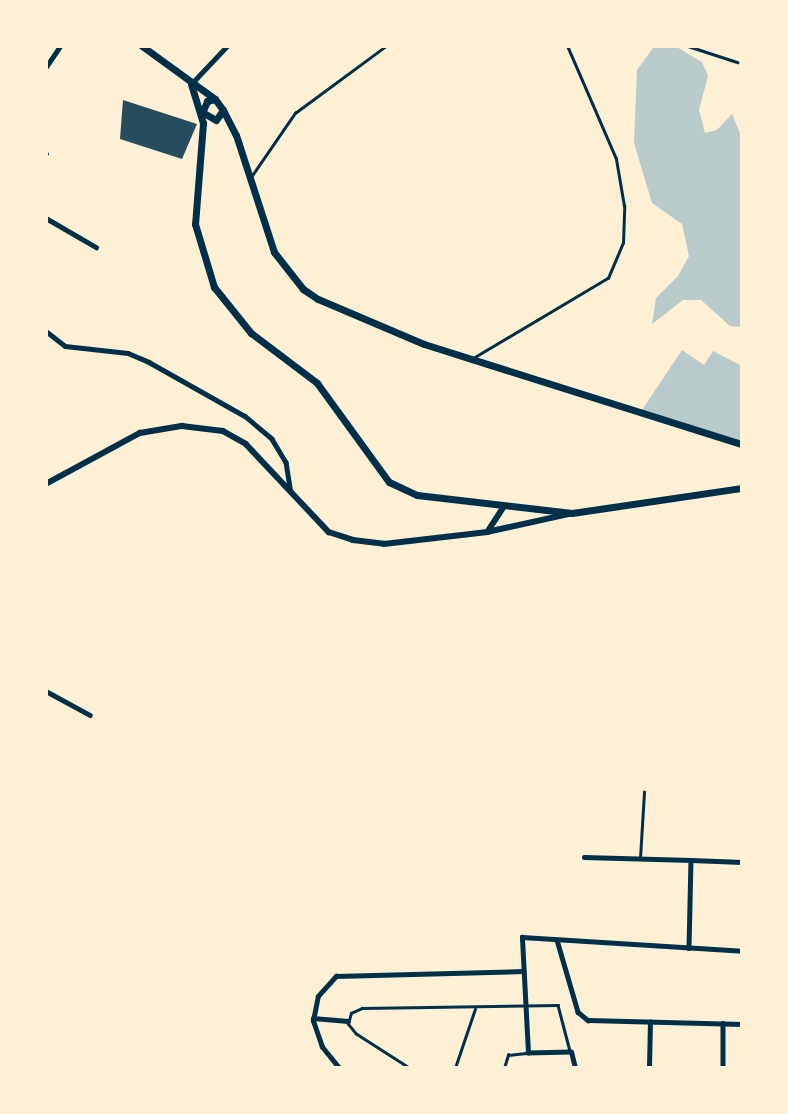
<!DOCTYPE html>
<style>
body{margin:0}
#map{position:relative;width:788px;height:1114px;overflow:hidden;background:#fdf0d5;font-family:"Space Grotesk",sans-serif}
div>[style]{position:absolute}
.green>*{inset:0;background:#b9caca}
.building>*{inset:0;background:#264d5e}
.service>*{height:2.5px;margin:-1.25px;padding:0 1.25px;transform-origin:1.25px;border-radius:1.25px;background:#003049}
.minor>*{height:4.5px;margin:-2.25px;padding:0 2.25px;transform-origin:2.25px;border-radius:2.25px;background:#003049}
.tertiary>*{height:5.5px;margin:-2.75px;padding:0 2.75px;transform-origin:2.75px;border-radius:2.75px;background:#003049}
.primary>*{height:7px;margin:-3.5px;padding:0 3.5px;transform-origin:3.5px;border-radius:3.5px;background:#003049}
span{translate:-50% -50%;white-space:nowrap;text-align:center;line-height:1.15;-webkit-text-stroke:4px #fdf0d5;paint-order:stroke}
.frame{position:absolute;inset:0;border:48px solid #fdf0d5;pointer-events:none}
</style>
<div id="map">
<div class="green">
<div style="clip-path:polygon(675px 46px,702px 62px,708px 76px,699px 110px,705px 133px,717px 130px,732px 114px,742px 138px,742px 327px,730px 326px,701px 300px,683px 300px,652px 324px,656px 298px,678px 276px,689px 256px,682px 224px,652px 203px,634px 143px,637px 70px,653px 48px)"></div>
<div style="clip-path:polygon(682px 350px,704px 365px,713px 351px,742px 366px,742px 444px,642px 410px)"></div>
</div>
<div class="building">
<div style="clip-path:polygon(123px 100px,197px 124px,182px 159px,120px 139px)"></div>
</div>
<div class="service">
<div style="left:688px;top:46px;width:52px;rotate:18.1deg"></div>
<div style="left:251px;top:177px;width:78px;rotate:-55.5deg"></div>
<div style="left:295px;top:113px;width:113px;rotate:-36.4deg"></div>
<div style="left:473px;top:358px;width:157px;rotate:-30.7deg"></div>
<div style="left:608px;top:278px;width:38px;rotate:-67deg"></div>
<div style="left:623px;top:243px;width:37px;rotate:-88deg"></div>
<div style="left:624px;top:206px;width:48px;rotate:-99.7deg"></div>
<div style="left:616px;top:159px;width:123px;rotate:-113.4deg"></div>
<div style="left:640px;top:858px;width:66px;rotate:-86.5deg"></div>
<div style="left:409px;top:1068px;width:63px;rotate:-147.3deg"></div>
<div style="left:356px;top:1034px;width:13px;rotate:-129deg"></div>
<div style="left:348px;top:1024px;width:11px;rotate:-75deg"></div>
<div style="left:351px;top:1013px;width:12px;rotate:-24deg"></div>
<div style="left:362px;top:1008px;width:196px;rotate:-0.9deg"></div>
<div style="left:558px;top:1005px;width:48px;rotate:75.4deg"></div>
<div style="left:455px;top:1068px;width:62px;rotate:-71.3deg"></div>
<div style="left:504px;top:1068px;width:14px;rotate:-73deg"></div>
<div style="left:508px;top:1055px;width:20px;rotate:-6deg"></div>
</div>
<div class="minor">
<div style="left:46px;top:67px;width:25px;rotate:-56deg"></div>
<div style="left:192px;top:83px;width:51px;rotate:-46.6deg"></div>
<div style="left:46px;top:154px;width:1px"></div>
<div style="left:46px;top:218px;width:58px;rotate:30.1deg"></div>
<div style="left:46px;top:331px;width:24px;rotate:38deg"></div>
<div style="left:65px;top:346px;width:63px;rotate:6.3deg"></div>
<div style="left:128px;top:353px;width:23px;rotate:23deg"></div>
<div style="left:149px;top:362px;width:110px;rotate:29.4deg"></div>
<div style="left:245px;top:416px;width:35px;rotate:40deg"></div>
<div style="left:272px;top:439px;width:27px;rotate:59deg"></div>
<div style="left:286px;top:462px;width:30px;rotate:81deg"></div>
<div style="left:46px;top:691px;width:50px;rotate:28.6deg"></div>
<div style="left:584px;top:857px;width:107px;rotate:1.6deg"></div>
<div style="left:691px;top:860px;width:88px;rotate:91.3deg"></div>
<div style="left:691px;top:860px;width:51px;rotate:2.2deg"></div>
<div style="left:557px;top:940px;width:75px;rotate:73.7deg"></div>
<div style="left:578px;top:1012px;width:13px;rotate:39deg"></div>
<div style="left:588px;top:1020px;width:154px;rotate:1.5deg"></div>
<div style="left:313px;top:1018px;width:35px;rotate:5deg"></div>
<div style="left:723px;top:1023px;width:45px;rotate:90deg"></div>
<div style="left:339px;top:1068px;width:27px;rotate:-129deg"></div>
<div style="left:322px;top:1047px;width:28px;rotate:-109deg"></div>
<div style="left:313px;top:1021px;width:25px;rotate:-79deg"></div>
<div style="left:318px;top:996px;width:27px;rotate:-48deg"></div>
<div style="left:336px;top:976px;width:187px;rotate:-1.5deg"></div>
<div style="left:575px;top:1068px;width:16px;rotate:-104deg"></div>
<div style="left:571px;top:1052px;width:43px;rotate:178.7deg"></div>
<div style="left:528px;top:1053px;width:116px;rotate:-93deg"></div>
<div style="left:522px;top:937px;width:220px;rotate:3.6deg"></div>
<div style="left:649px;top:1068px;width:46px;rotate:-88.8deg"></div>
</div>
<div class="tertiary">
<div style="left:46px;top:484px;width:107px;rotate:-28.5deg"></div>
<div style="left:140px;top:433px;width:43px;rotate:-9.5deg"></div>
<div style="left:182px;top:426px;width:41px;rotate:7deg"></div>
<div style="left:223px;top:431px;width:26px;rotate:29deg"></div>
<div style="left:246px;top:444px;width:121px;rotate:46.7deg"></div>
<div style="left:329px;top:532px;width:25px;rotate:18deg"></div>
<div style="left:353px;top:540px;width:31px;rotate:7deg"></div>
<div style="left:384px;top:544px;width:104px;rotate:-6.6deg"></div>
<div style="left:487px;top:532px;width:84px;rotate:-12.4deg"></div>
<div style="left:488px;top:531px;width:27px;rotate:-57deg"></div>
</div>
<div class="primary">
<div style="left:142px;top:46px;width:90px;rotate:36deg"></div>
<div style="left:215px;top:99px;width:14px;rotate:54deg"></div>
<div style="left:223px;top:110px;width:28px;rotate:63deg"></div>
<div style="left:236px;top:135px;width:123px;rotate:72deg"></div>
<div style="left:274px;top:252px;width:47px;rotate:51.9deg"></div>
<div style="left:303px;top:289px;width:18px;rotate:34deg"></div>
<div style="left:318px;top:299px;width:115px;rotate:23deg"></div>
<div style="left:424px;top:344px;width:333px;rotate:17.5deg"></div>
<div style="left:191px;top:84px;width:41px;rotate:72.9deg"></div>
<div style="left:203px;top:123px;width:101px;rotate:94.5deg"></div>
<div style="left:195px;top:224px;width:66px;rotate:73.2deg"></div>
<div style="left:214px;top:287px;width:59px;rotate:51.2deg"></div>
<div style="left:251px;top:333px;width:83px;rotate:37.1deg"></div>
<div style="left:317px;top:383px;width:122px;rotate:54deg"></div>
<div style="left:389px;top:482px;width:31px;rotate:25deg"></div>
<div style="left:417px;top:495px;width:156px;rotate:6.6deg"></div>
<div style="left:572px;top:513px;width:172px;rotate:-8.4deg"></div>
<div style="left:202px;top:112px;width:16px;rotate:30deg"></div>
<div style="left:216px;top:120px;width:12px;rotate:-55deg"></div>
<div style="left:202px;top:113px;width:13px;rotate:-67deg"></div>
<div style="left:207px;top:101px;width:8px;rotate:-14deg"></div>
</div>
<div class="frame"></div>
</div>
